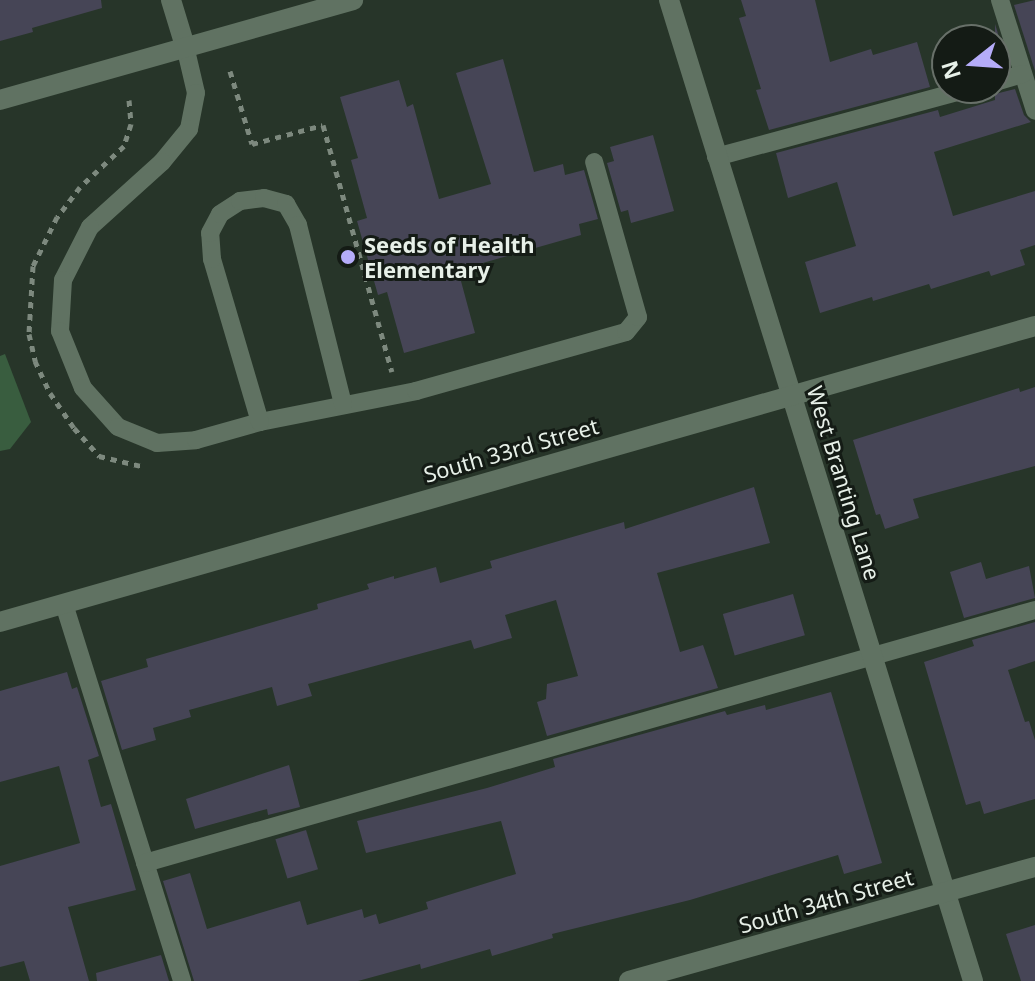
<!DOCTYPE html>
<style>
body{margin:0}
#map{position:relative;width:1035px;height:981px;overflow:hidden;background:#273529;font-family:"Noto Sans",sans-serif}
div>[style]{position:absolute}
.green>*{inset:0;background:#395d3f}
.building>*{inset:0;background:#464556;transform-origin:0 0}
.path>*{height:5px;margin-top:-2.5px;transform-origin:0;background:repeating-linear-gradient(90deg,#7d897e 0 6px,transparent 0 12px)}
.service>*{height:18px;margin:-9px;padding:0 9px;transform-origin:9px;border-radius:9px;background:#607262}
.minor>*{height:20px;margin:-10px;padding:0 10px;transform-origin:10px;border-radius:10px;background:#607262}
.dots>*{width:22px;height:22px;translate:-50% -50%;box-sizing:border-box;border:4px solid #141b15;border-radius:50%}
span{translate:-50% -50%;white-space:nowrap;text-align:center;line-height:1.15;-webkit-text-stroke:6px #141b15;paint-order:stroke}
.poi-label{font-size:22px;color:#e7f0e8;font-weight:700}
.left{translate:0 -50%;text-align:left}
.street-label{font-size:22px;color:#e7f0e8}
.north{position:absolute;left:931px;top:24px;width:80px;height:80px;box-sizing:border-box;background:#141b15;border:2px solid #687069;border-radius:50%;rotate:253deg;font-size:22px;font-weight:700;line-height:32px;text-align:center;color:#e7f0e8}
.north::after{content:'';display:block;margin:auto;width:28px;height:36px;background:#b5acf9;clip-path:polygon(50% 0,100% 100%,50% 72%,0 100%)}
</style>
<div id="map">
<div class="green">
<div style="clip-path:polygon(5px 354px,31px 422px,10px 449px,0 451px,0 356px)"></div>
</div>
<div class="building">
<div style="clip-path:polygon(0 0,101px 0,102px 8px,32px 28px,33px 32px,0 41px)"></div>
<div style="clip-path:polygon(741px 0,815px 0,830px 62px,871px 49px,873px 55px,917px 42px,930px 87px,769px 130px,756px 90px,761px 89px,739px 18px,746px 16px)"></div>
<div style="clip-path:polygon(1035px 0,1035px 71px,1014px 5px)"></div>
<div style="clip-path:polygon(995px 24px,1008px 66px,995px 70px)"></div>
<div style="clip-path:polygon(503px 59px,534px 172px,563px 164px,565px 175px,584px 170px,598px 219px,579px 224px,581px 235px,458px 270px,475px 333px,404px 353px,387px 292px,378px 295px,357px 221px,367px 218px,351px 160px,358px 158px,340px 97px,399px 80px,407px 107px,413px 104px,439px 199px,491px 184px,456px 73px)"></div>
<div style="clip-path:polygon(1015px 89px,1024px 115px,1031px 122px,934px 152px,953px 216px,1035px 191px,1035px 245px,1020px 250px,1025px 265px,991px 276px,989px 271px,931px 289px,929px 284px,873px 301px,872px 297px,820px 313px,805px 262px,856px 246px,837px 182px,788px 198px,776px 153px,938px 110px,940px 117px,995px 100px,995px 94px)"></div>
<div style="clip-path:polygon(653px 135px,674px 211px,631px 223px,628px 210px,621px 212px,607px 163px,614px 161px,610px 147px)"></div>
<div style="clip-path:polygon(1035px 387px,1035px 466px,913px 499px,919px 518px,885px 529px,880px 514px,876px 515px,853px 440px,1019px 388px,1020px 392px)"></div>
<div style="clip-path:polygon(754px 487px,770px 543px,657px 573px,680px 652px,703px 645px,718px 688px,547px 736px,537px 702px,546px 699px,547px 684px,578px 676px,556px 600px,505px 615px,512px 638px,474px 649px,471px 640px,308px 684px,312px 696px,277px 706px,272px 687px,189px 710px,191px 717px,153px 728px,156px 740px,122px 750px,101px 681px,148px 667px,146px 659px,318px 609px,317px 604px,369px 589px,367px 584px,394px 576px,394px 579px,436px 567px,440px 583px,492px 568px,490px 561px,624px 522px,625px 529px)"></div>
<div style="clip-path:polygon(981px 562px,986px 579px,1029px 566px,1035px 598px,964px 618px,950px 572px)"></div>
<div style="left:793px;top:594px;width:43px;height:73px;rotate:74deg"></div>
<div style="clip-path:polygon(1035px 622px,1035px 661px,1008px 670px,1025px 722px,1029px 721px,1035px 740px,1035px 799px,984px 814px,980px 801px,966px 805px,924px 662px,974px 646px,972px 640px)"></div>
<div style="clip-path:polygon(67px 672px,72px 689px,77px 687px,99px 756px,88px 760px,101px 807px,111px 804px,136px 890px,68px 907px,89px 981px,30px 981px,24px 961px,0 967px,0 866px,80px 843px,59px 766px,0 782px,0 691px)"></div>
<div style="clip-path:polygon(831px 692px,882px 863px,844px 874px,838px 855px,690px 900px,552px 934px,553px 938px,492px 956px,490px 949px,421px 969px,420px 964px,358px 981px,194px 981px,163px 881px,190px 873px,207px 929px,300px 901px,307px 925px,362px 909px,364px 918px,376px 914px,379px 924px,428px 909px,426px 902px,516px 874px,501px 821px,366px 853px,357px 821px,487px 788px,555px 767px,553px 759px,725px 711px,727px 715px,765px 705px,766px 710px)"></div>
<div style="clip-path:polygon(289px 765px,300px 807px,268px 815px,267px 809px,195px 829px,186px 799px)"></div>
<div style="left:306px;top:830px;width:41px;height:32px;rotate:73deg"></div>
<div style="clip-path:polygon(1035px 925px,1035px 981px,1021px 981px,1006px 934px)"></div>
<div style="clip-path:polygon(161px 955px,169px 981px,97px 981px,96px 973px)"></div>
</div>
<div class="path">
<div style="left:230px;top:71px;width:76px;rotate:73.2deg"></div>
<div style="left:252px;top:144px;width:73px;rotate:-15deg"></div>
<div style="left:323px;top:125px;width:256px;rotate:74.4deg"></div>
<div style="left:129px;top:100px;width:24px;rotate:85deg"></div>
<div style="left:131px;top:124px;width:23px;rotate:108deg"></div>
<div style="left:124px;top:146px;width:60px;rotate:137deg"></div>
<div style="left:80px;top:187px;width:38px;rotate:127deg"></div>
<div style="left:57px;top:217px;width:55px;rotate:116.1deg"></div>
<div style="left:33px;top:266px;width:68px;rotate:93.4deg"></div>
<div style="left:29px;top:334px;width:28px;rotate:77deg"></div>
<div style="left:35px;top:361px;width:35px;rotate:65deg"></div>
<div style="left:50px;top:393px;width:42px;rotate:55.6deg"></div>
<div style="left:74px;top:428px;width:38px;rotate:48deg"></div>
<div style="left:99px;top:456px;width:47px;rotate:13.4deg"></div>
</div>
<div class="service">
<div style="left:1000px;top:0;width:116px;rotate:72.5deg"></div>
<div style="left:185px;top:46px;width:48px;rotate:76.8deg"></div>
<div style="left:196px;top:93px;width:37px;rotate:101deg"></div>
<div style="left:189px;top:129px;width:43px;rotate:129.3deg"></div>
<div style="left:162px;top:162px;width:97px;rotate:137.9deg"></div>
<div style="left:90px;top:227px;width:59px;rotate:117deg"></div>
<div style="left:63px;top:280px;width:51px;rotate:93.4deg"></div>
<div style="left:60px;top:331px;width:61px;rotate:68deg"></div>
<div style="left:83px;top:388px;width:52px;rotate:48.1deg"></div>
<div style="left:118px;top:427px;width:42px;rotate:22.3deg"></div>
<div style="left:157px;top:443px;width:39px;rotate:-4deg"></div>
<div style="left:196px;top:440px;width:66px;rotate:-15.7deg"></div>
<div style="left:260px;top:422px;width:159px;rotate:-11.2deg"></div>
<div style="left:416px;top:391px;width:218px;rotate:-15.7deg"></div>
<div style="left:626px;top:332px;width:19px;rotate:-51deg"></div>
<div style="left:638px;top:317px;width:161px;rotate:-105.8deg"></div>
<div style="left:995px;top:82px;width:29px;rotate:-16deg"></div>
<div style="left:716px;top:157px;width:265px;rotate:-15.1deg"></div>
<div style="left:260px;top:422px;width:170px;rotate:-106.4deg"></div>
<div style="left:212px;top:259px;width:26px;rotate:-94deg"></div>
<div style="left:210px;top:233px;width:21px;rotate:-62deg"></div>
<div style="left:220px;top:214px;width:24px;rotate:-33deg"></div>
<div style="left:240px;top:201px;width:24px;rotate:-7deg"></div>
<div style="left:264px;top:198px;width:23px;rotate:15deg"></div>
<div style="left:286px;top:204px;width:24px;rotate:60deg"></div>
<div style="left:298px;top:225px;width:185px;rotate:75.9deg"></div>
<div style="left:64px;top:604px;width:395px;rotate:72.6deg"></div>
<div style="left:145px;top:863px;width:925px;rotate:-15.87deg"></div>
</div>
<div class="minor">
<div style="left:171px;top:0;width:48px;rotate:73.1deg"></div>
<div style="left:669px;top:0;width:1027px;rotate:72.78deg"></div>
<div style="left:0;top:100px;width:367px;rotate:-15.8deg"></div>
<div style="left:0;top:622px;width:1076px;rotate:-15.96deg"></div>
<div style="left:629px;top:981px;width:422px;rotate:-15.7deg"></div>
</div>
<div class="dots">
<div style="left:348px;top:257px;background:#b5acf9"></div>
</div>
<div class="poi-label">
<span class="left" style="left:364px;top:257px">Seeds of Health<br>Elementary</span>
</div>
<div class="street-label">
<span style="left:511px;top:450px;rotate:-16deg">South 33rd Street</span>
<span style="left:844px;top:483px;rotate:73deg">West Branting Lane</span>
<span style="left:826px;top:901px;rotate:-16deg">South 34th Street</span>
</div>
<div class="north">N</div>
</div>
